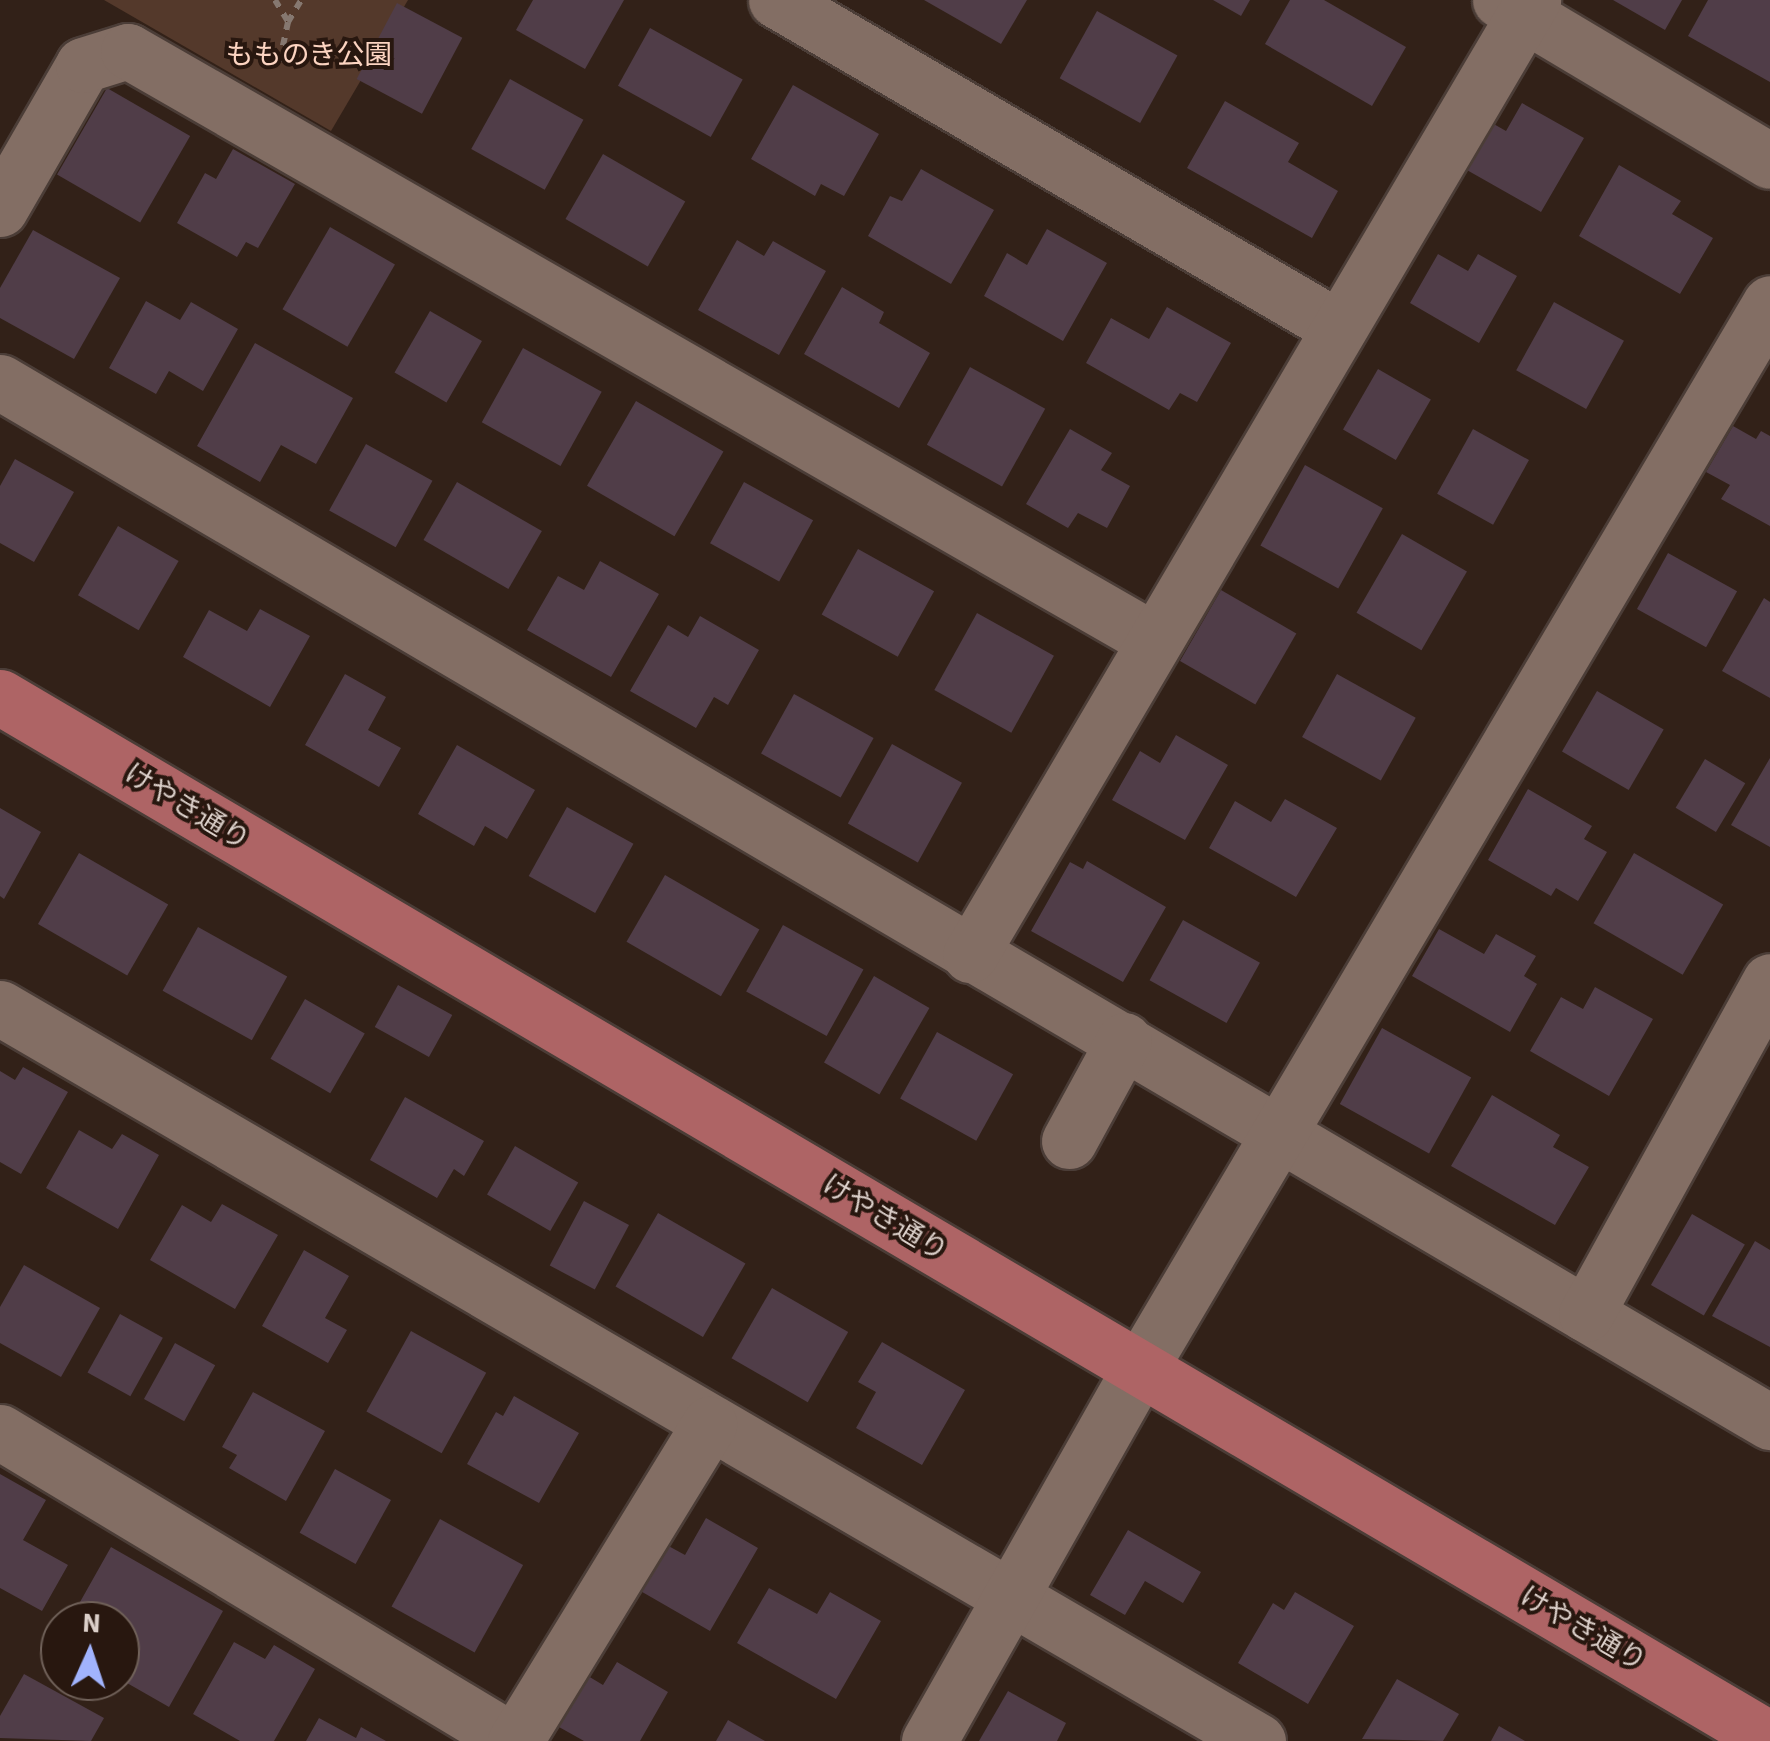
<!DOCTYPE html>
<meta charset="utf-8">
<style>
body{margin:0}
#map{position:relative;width:1770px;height:1741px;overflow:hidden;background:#322118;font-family:"Source Sans 3","Noto Sans JP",sans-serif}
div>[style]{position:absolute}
.green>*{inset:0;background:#54392b}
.building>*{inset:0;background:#503d48;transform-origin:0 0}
.path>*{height:6px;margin-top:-3px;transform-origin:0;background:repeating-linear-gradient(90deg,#867870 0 8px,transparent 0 16px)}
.roads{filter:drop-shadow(2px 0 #4b3d37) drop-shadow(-2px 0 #4b3d37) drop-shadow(0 2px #4b3d37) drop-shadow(0 -2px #4b3d37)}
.minor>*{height:55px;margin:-27.5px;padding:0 27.5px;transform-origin:27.5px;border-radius:27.5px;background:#836e64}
.major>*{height:55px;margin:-27.5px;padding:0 27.5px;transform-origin:27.5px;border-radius:27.5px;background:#ae6465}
span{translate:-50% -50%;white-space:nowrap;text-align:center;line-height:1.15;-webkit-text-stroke:8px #28170f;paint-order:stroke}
.park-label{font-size:28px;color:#fcd4c1}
.street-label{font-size:28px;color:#dbcfc9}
.north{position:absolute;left:40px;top:1601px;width:100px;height:100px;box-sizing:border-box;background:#28170f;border:2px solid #706159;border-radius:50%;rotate:3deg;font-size:28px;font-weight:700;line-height:40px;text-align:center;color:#dbcfc9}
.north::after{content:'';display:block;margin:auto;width:35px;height:45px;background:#a1b3fd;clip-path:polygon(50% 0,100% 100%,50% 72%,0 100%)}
</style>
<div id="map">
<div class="green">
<div style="clip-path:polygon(104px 0,408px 0,331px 131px)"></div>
</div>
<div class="building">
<div style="clip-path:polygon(533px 0,624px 0,585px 69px,516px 30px)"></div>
<div style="clip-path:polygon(924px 0,1027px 0,1001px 44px)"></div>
<div style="clip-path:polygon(1213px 0,1250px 0,1241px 16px)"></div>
<div style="clip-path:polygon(1290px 0,1324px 0,1406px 47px,1372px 106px,1265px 44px)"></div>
<div style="clip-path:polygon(1613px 0,1682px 0,1665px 30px)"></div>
<div style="clip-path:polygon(1708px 0,1770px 0,1770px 82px,1688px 36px)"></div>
<div style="left:397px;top:3px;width:74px;height:86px;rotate:28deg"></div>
<div style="left:1097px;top:11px;width:92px;height:77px;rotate:29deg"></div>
<div style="left:650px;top:28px;width:106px;height:66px;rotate:29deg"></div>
<div style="left:510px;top:79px;width:84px;height:80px;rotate:29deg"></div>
<div style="clip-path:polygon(793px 85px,879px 134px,844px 196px,821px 184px,815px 196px,751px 159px)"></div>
<div style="left:107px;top:88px;width:96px;height:100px;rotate:30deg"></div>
<div style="clip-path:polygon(1225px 101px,1299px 143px,1288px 162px,1338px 191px,1312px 238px,1187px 168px)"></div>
<div style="clip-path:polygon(1522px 103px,1584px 138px,1541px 212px,1458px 165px,1485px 119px,1506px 131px)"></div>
<div style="clip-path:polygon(233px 149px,295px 184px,258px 248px,246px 242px,237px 257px,177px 223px,205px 173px,216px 179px)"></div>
<div style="left:603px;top:154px;width:95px;height:75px;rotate:30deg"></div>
<div style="clip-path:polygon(1619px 165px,1681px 201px,1672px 214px,1713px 238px,1680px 294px,1579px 236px)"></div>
<div style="clip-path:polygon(921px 169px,994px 210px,951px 284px,868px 236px,890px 196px,902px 201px)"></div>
<div style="left:330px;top:227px;width:75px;height:95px;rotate:30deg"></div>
<div style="clip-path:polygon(1047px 229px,1107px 263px,1063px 341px,984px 296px,1007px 253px,1027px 265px)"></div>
<div style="clip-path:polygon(33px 230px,120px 278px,74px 359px,0 318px,0 288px)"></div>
<div style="clip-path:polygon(737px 240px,764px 256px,773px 241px,826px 271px,779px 355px,698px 310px)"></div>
<div style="clip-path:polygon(1438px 254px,1468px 271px,1478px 254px,1517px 276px,1479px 343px,1410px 303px)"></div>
<div style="clip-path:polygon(842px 287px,884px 312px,879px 323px,930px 353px,899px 408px,804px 354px)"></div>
<div style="clip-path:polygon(146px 301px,180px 320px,191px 302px,238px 329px,203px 391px,169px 371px,156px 394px,109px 368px)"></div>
<div style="left:1554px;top:302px;width:80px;height:78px;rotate:29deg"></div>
<div style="clip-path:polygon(1167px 307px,1231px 343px,1197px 402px,1180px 393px,1169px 410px,1086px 363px,1111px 318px,1149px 339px)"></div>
<div style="left:430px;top:311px;width:60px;height:71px;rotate:30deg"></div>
<div style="clip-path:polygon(255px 343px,353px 398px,316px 464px,281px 445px,260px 482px,197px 446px)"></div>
<div style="left:523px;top:348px;width:90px;height:85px;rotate:29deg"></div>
<div style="left:970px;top:367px;width:86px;height:89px;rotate:29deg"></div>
<div style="left:1378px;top:369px;width:61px;height:70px;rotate:30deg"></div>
<div style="left:636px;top:401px;width:101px;height:98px;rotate:30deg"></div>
<div style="clip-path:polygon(1733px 426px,1756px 439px,1761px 431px,1770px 436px,1770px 526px,1721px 499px,1730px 485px,1706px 472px)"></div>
<div style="clip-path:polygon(1070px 429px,1112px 453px,1101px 470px,1130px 486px,1107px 528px,1078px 513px,1068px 528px,1026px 504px)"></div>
<div style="left:1473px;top:429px;width:64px;height:74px;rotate:29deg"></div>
<div style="left:366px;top:444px;width:76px;height:76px;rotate:29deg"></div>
<div style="clip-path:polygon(15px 459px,74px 492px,34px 562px,0 543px,0 486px)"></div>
<div style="left:1305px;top:465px;width:89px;height:92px;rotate:29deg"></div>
<div style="left:457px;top:482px;width:98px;height:67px;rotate:30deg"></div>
<div style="left:744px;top:482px;width:79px;height:70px;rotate:29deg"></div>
<div style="left:118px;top:526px;width:70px;height:80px;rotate:30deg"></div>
<div style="left:1402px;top:534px;width:75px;height:91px;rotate:30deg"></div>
<div style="left:858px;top:549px;width:87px;height:75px;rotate:29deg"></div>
<div style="left:1668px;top:553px;width:79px;height:64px;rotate:29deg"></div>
<div style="clip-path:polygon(600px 561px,659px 594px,611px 677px,527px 630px,558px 576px,584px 590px)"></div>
<div style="left:1221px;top:590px;width:87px;height:82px;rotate:30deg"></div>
<div style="clip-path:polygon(1764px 598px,1770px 602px,1770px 698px,1722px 671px)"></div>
<div style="clip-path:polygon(260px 609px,310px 636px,270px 707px,183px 657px,209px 610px,247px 631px)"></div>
<div style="left:977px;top:613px;width:88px;height:88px;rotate:29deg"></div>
<div style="clip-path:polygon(700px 616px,759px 650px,728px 705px,714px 697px,696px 728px,630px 691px,668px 625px,688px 637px)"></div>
<div style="clip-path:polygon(345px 674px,386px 697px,368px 730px,401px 748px,379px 787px,305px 745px)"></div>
<div style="left:1337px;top:674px;width:90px;height:72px;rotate:29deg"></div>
<div style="left:1597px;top:691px;width:77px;height:70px;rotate:30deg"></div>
<div style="left:794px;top:694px;width:91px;height:68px;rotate:29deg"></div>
<div style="clip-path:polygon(1176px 735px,1228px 765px,1185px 840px,1112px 800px,1140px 751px,1160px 763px)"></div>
<div style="left:892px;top:744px;width:80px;height:91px;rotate:29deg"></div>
<div style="clip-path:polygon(457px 745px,535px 790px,507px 839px,485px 826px,474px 846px,418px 814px)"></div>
<div style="clip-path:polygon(1770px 758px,1770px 847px,1731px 825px)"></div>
<div style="left:1705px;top:759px;width:47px;height:57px;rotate:31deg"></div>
<div style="clip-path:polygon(1528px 789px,1592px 826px,1584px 839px,1607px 852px,1578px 901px,1556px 888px,1551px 896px,1488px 860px)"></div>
<div style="clip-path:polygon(1285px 799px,1337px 828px,1296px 897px,1209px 848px,1235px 801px,1271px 822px)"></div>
<div style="left:567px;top:807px;width:76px;height:79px;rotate:29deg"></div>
<div style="clip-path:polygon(0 808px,41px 832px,4px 899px,0 896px)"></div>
<div style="left:79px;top:853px;width:103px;height:82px;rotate:30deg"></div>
<div style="left:1634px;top:853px;width:103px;height:81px;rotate:30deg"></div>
<div style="clip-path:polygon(1087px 861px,1166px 907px,1123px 982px,1031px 931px,1070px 862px,1083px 869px)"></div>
<div style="left:665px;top:875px;width:109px;height:77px;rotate:30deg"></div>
<div style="left:1183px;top:920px;width:88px;height:69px;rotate:29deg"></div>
<div style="left:783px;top:925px;width:92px;height:76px;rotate:29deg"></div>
<div style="left:198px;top:927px;width:102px;height:73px;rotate:29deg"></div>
<div style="clip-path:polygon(1439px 929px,1484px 954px,1496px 934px,1536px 956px,1524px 976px,1537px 984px,1510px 1032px,1412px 976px)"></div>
<div style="left:874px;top:976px;width:64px;height:100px;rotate:30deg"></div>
<div style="left:398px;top:985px;width:62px;height:48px;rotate:29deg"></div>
<div style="clip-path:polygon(1595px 987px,1653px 1019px,1609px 1096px,1530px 1051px,1561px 997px,1583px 1009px)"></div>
<div style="left:305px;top:999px;width:69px;height:69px;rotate:30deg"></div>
<div style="left:1382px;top:1028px;width:102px;height:87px;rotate:29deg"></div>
<div style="left:937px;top:1032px;width:87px;height:76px;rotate:29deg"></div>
<div style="clip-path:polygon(23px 1067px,68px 1092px,21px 1174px,0 1162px,0 1071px,15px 1080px)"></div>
<div style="clip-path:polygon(1492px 1095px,1560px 1135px,1553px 1147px,1589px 1167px,1555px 1225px,1451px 1166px)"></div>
<div style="clip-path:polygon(405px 1097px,484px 1141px,464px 1176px,454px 1169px,437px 1198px,370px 1160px)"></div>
<div style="clip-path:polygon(79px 1130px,112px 1149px,122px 1134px,159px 1155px,118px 1229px,46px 1188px)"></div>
<div style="left:515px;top:1146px;width:73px;height:56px;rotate:30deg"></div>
<div style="left:584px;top:1201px;width:51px;height:73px;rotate:28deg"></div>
<div style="clip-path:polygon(222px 1204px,278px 1235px,235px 1309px,150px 1260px,182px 1205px,211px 1222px)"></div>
<div style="left:658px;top:1213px;width:101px;height:85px;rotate:30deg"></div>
<div style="left:1692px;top:1214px;width:61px;height:82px;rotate:30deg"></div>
<div style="clip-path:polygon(1755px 1241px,1770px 1250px,1770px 1347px,1712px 1316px)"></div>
<div style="clip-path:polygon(304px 1250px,349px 1276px,325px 1318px,347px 1330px,328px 1363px,262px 1326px)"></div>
<div style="clip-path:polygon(24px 1265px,100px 1308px,61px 1377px,0 1343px,0 1307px)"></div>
<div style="left:772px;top:1288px;width:88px;height:81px;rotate:30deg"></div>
<div style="left:120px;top:1314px;width:49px;height:67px;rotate:29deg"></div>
<div style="left:411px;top:1331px;width:86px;height:92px;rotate:29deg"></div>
<div style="clip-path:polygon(882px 1342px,965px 1390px,922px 1465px,856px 1428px,876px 1392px,858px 1382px)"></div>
<div style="left:175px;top:1343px;width:46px;height:64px;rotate:29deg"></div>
<div style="clip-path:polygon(253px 1392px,325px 1431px,286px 1501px,229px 1468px,237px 1455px,222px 1447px)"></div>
<div style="clip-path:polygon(514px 1396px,579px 1433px,539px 1503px,467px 1464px,496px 1412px,503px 1416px)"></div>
<div style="left:335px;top:1469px;width:64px;height:73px;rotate:29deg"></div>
<div style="clip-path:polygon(0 1474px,46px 1500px,23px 1540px,68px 1565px,42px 1611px,0 1588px)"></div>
<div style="clip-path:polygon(706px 1518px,758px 1548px,710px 1631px,637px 1589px,663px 1543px,685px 1555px)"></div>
<div style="left:440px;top:1519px;width:95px;height:100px;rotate:29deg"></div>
<div style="clip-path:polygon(1128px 1530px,1201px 1572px,1183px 1603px,1145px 1581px,1125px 1615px,1090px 1595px)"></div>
<div style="clip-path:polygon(111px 1547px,223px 1611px,169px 1707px,120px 1679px,120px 1621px,71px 1618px)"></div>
<div style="clip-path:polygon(769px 1588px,817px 1614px,830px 1592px,881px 1621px,836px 1699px,737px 1643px)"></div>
<div style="clip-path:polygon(1295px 1592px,1354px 1626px,1308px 1704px,1238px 1663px,1273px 1603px,1284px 1610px)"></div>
<div style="clip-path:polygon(234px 1642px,265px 1659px,274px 1645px,315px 1669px,274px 1741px,240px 1741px,193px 1714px)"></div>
<div style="clip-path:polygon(617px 1662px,668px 1692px,640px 1741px,584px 1741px,559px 1727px,588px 1676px,603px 1685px)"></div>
<div style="clip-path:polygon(24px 1674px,104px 1718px,91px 1741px,0 1738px,0 1716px)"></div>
<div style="clip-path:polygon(1397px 1679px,1459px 1714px,1443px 1741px,1362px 1739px)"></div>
<div style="clip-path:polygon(1008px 1691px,1066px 1723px,1057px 1741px,979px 1741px)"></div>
<div style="clip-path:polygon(319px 1718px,356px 1738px,361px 1727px,386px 1741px,306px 1741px)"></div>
<div style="clip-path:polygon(728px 1720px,765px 1741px,716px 1741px)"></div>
<div style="clip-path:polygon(1499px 1726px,1525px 1741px,1491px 1741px)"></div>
</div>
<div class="path">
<div style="left:275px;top:0;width:26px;rotate:59deg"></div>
<div style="left:288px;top:22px;width:43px;rotate:102.1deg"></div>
<div style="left:288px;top:22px;width:26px;rotate:-59deg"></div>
</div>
<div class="roads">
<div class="minor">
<div style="left:776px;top:0;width:648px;rotate:30.21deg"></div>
<div style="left:1500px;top:0;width:314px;rotate:30.8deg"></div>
<div style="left:0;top:209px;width:166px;rotate:-60deg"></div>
<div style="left:83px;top:65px;width:47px;rotate:-17.3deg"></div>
<div style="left:128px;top:51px;width:1183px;rotate:29.86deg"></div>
<div style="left:0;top:382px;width:2053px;rotate:30.44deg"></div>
<div style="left:970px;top:955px;width:1109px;rotate:-59.48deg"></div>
<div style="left:0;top:1008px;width:1456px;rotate:30.23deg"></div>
<div style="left:1069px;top:1141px;width:115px;rotate:-61.4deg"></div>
<div style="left:1586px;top:1314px;width:380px;rotate:-61.1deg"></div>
<div style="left:0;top:1432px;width:599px;rotate:31.06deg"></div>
<div style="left:515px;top:1741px;width:372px;rotate:-58.5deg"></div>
<div style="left:929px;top:1741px;width:429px;rotate:-60.5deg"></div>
<div style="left:1140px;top:1368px;width:1237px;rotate:-59.39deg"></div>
</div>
<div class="major">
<div style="left:0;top:697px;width:2054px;rotate:30.49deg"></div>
</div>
</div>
<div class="park-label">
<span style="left:309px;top:55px">もものき公園</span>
</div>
<div class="street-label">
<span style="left:187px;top:807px;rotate:31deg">けやき通り</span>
<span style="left:885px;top:1218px;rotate:31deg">けやき通り</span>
<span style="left:1583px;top:1629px;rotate:30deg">けやき通り</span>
</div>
<div class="north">N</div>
</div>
